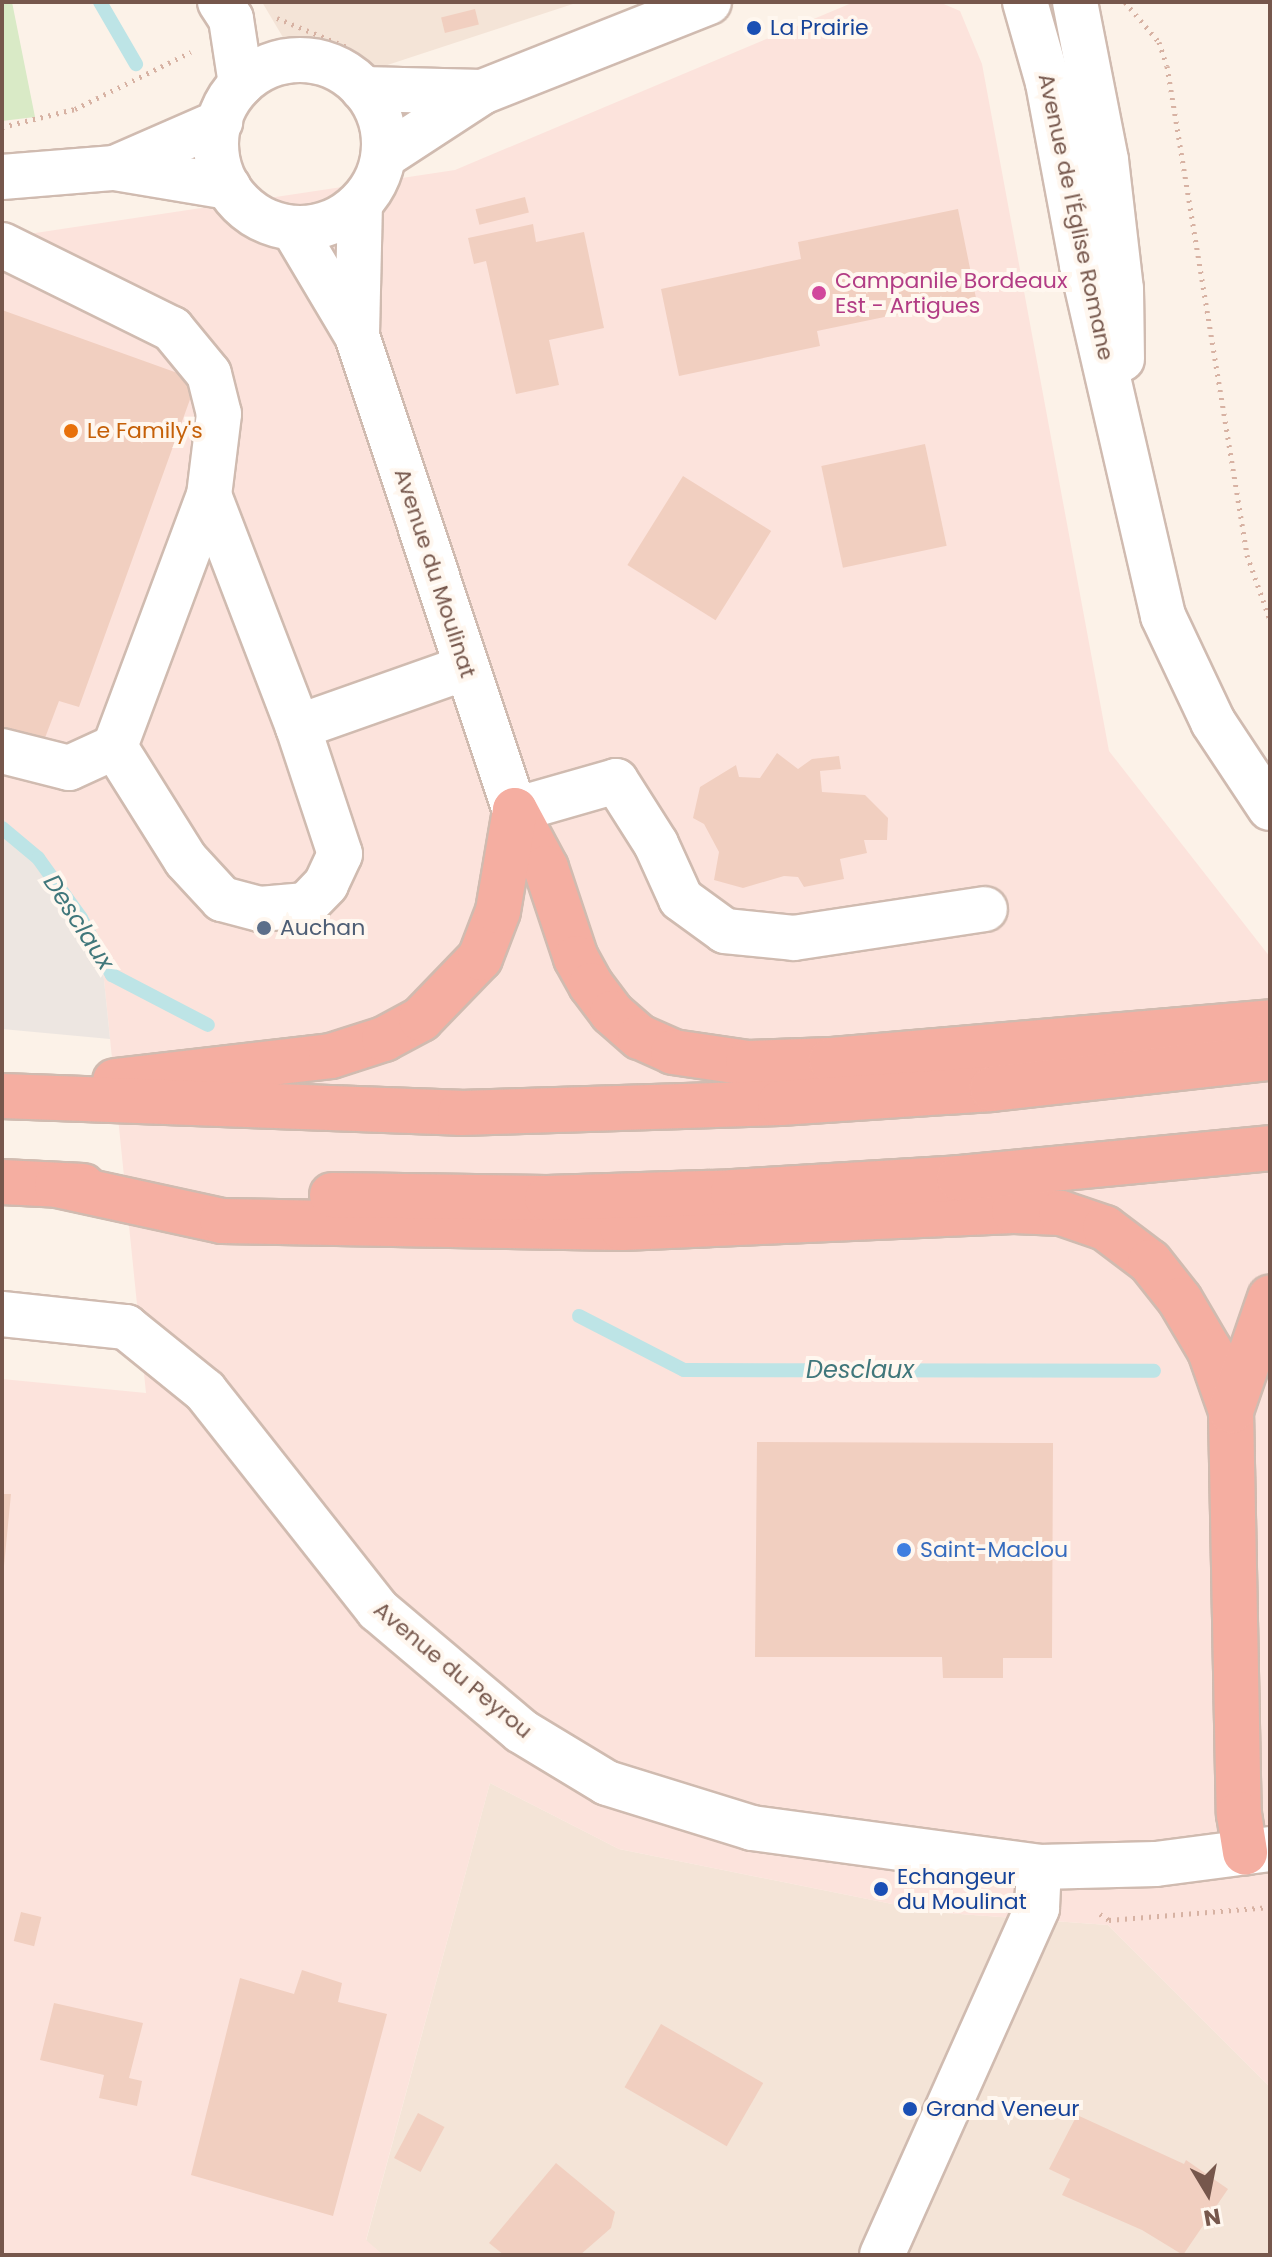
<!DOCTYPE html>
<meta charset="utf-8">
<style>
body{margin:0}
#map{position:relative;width:1272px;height:2257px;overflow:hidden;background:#fcf2e8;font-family:Poppins,sans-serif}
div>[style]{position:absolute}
.residential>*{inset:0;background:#f4e4d7}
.commercial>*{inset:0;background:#fce3dc}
.industrial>*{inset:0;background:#ede6e1}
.green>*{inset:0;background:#d9eac6}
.stream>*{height:14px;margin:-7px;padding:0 7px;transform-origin:7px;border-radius:7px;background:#bde4e6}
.building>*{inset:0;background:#f1cfc0;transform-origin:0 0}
.path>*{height:5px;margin-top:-2.5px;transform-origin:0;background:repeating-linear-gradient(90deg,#d7b2a3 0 2px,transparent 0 8px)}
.roads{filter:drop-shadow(2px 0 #d0bbb0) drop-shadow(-2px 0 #d0bbb0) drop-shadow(0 2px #d0bbb0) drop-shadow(0 -2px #d0bbb0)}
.minor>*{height:44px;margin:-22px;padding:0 22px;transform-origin:22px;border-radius:22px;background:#fff}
.minor>.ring{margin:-22px;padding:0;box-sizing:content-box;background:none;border:44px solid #fff;border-radius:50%}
.highway>*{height:44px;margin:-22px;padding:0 22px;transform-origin:22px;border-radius:22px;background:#f5aea1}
.dots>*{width:22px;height:22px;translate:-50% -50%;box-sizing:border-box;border:4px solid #fff7ef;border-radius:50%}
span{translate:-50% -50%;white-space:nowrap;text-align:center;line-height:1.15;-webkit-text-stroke:8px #fff7ef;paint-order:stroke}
.transit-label{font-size:22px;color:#164399}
.left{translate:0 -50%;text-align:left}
.street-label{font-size:22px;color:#76574c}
.hotel-label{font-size:22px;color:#b23c85}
.food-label{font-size:22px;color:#c56008}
.service-label{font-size:22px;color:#4e5e75}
.shop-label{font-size:22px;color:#366cbe}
.water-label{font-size:24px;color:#40777b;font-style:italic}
.frame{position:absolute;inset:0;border:4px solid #76574c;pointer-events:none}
.north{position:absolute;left:1168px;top:2153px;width:80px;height:80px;-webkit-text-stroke:6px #fff7ef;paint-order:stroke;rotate:170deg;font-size:22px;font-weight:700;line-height:32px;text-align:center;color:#76574c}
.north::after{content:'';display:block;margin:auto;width:28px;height:36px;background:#76574c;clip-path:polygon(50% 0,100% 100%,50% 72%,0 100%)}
</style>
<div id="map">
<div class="residential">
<div style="clip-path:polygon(262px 2px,579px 2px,363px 73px,297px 61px)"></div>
<div style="clip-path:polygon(490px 1783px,619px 1849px,932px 1912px,1108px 1925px,1270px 2087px,1270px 2255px,383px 2255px,366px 2241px)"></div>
</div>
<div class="commercial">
<div style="clip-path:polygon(854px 2px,939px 2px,960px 11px,982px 64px,1109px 751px,1270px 957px,1270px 2087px,1108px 1925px,932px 1912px,619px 1849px,490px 1783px,366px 2240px,383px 2255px,2px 2255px,2px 1379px,146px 1393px,102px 960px,2px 816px,2px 238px,455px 170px)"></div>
</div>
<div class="industrial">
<div style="clip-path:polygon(2px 816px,102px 960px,110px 1039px,2px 1029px)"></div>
</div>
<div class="green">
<div style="clip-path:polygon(2px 2px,12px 2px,35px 117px,2px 121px)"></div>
</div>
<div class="stream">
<div style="left:100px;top:2px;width:72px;rotate:59.9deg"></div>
<div style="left:2px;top:828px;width:47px;rotate:39.8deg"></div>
<div style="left:38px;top:858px;width:74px;rotate:54.4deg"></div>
<div style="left:81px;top:918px;width:65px;rotate:61.5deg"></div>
<div style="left:112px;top:975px;width:108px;rotate:27.5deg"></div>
<div style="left:579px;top:1316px;width:118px;rotate:27.2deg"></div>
<div style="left:684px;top:1370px;width:470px;rotate:0.1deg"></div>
</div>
<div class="building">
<div style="left:475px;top:9px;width:16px;height:35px;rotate:76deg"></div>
<div style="left:525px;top:197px;width:16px;height:51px;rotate:76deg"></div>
<div style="clip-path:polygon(958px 209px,976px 298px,817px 331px,820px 346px,679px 376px,661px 289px,801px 259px,798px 242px)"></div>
<div style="clip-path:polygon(533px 224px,536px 242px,584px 232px,604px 328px,549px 340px,559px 385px,516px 394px,486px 261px,474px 264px,468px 238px)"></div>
<div style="clip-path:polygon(2px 310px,197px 380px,79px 707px,59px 701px,40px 751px,2px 737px)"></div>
<div style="left:925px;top:444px;width:104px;height:106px;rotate:78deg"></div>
<div style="left:683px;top:476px;width:104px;height:105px;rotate:32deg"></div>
<div style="clip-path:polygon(777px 753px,798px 769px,812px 759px,839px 756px,841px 769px,820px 771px,822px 792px,865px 795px,888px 818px,887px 840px,864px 840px,867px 853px,840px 859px,844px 879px,804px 887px,798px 877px,784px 876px,743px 888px,714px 880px,719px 852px,704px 824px,693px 818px,700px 787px,736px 765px,739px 777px,760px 778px)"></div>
<div style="clip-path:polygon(757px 1442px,1053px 1443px,1052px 1658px,1003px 1658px,1003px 1678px,943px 1678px,942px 1657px,755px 1657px)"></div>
<div style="clip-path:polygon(2px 1494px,11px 1494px,4px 1566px,2px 1566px)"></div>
<div style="left:21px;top:1912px;width:21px;height:30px;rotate:14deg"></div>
<div style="clip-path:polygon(302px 1970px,342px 1983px,338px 2002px,387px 2014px,333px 2216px,191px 2175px,240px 1978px,294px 1994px)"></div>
<div style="clip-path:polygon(54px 2003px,143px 2023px,129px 2078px,142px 2081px,137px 2106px,99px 2098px,104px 2075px,40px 2060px)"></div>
<div style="left:661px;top:2024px;width:118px;height:73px;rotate:30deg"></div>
<div style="left:418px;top:2113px;width:30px;height:51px;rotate:28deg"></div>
<div style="clip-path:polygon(1077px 2115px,1184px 2164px,1186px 2160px,1228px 2189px,1183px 2255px,1142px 2230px,1062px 2195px,1070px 2179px,1049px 2169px)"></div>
<div style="clip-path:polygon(556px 2163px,615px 2212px,611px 2228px,580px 2255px,504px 2255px,489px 2243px)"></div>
</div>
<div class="path">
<div style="left:1125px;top:2px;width:52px;rotate:49.6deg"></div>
<div style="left:1159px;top:42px;width:25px;rotate:72deg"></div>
<div style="left:1167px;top:66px;width:496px;rotate:80.7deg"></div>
<div style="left:1247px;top:555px;width:69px;rotate:70.5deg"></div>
<div style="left:277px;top:18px;width:74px;rotate:22.4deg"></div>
<div style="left:2px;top:127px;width:75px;rotate:-13.9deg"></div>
<div style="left:75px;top:109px;width:129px;rotate:-26.2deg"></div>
<div style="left:1100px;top:1914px;width:11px;rotate:34deg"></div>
<div style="left:1109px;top:1920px;width:162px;rotate:-4.6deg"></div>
</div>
<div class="roads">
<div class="minor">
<div style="left:220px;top:2px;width:20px;rotate:57deg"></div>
<div style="left:231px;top:19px;width:66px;rotate:81.3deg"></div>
<div style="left:1025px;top:2px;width:84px;rotate:74.1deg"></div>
<div style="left:1048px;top:83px;width:185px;rotate:79.4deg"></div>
<div style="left:1082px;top:265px;width:360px;rotate:77deg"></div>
<div style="left:1163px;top:616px;width:117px;rotate:64.7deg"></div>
<div style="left:1213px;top:722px;width:103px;rotate:56.5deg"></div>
<div style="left:1075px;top:2px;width:161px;rotate:78.9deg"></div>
<div style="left:1106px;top:160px;width:130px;rotate:83.4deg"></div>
<div style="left:1121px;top:289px;width:70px;rotate:89.2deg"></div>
<div class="ring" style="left:216px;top:60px;width:124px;height:124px"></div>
<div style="left:363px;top:89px;width:119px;rotate:1.4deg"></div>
<div style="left:384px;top:156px;width:117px;rotate:-33.1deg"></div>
<div style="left:482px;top:92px;width:244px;rotate:-21.6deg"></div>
<div style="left:115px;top:168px;width:115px;rotate:-23.7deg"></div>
<div style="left:2px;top:177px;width:113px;rotate:-4.6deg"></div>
<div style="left:115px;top:168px;width:115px;rotate:9.5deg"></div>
<div style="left:293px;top:228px;width:126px;rotate:59.3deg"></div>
<div style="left:357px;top:336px;width:500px;rotate:71.6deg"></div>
<div style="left:515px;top:810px;width:105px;rotate:-16deg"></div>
<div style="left:616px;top:781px;width:75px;rotate:57.6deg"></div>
<div style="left:656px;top:844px;width:60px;rotate:65.6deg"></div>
<div style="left:681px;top:899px;width:54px;rotate:36deg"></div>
<div style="left:725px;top:931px;width:69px;rotate:5.8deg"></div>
<div style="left:794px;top:938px;width:193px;rotate:-8.6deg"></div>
<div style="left:2px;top:245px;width:190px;rotate:26.3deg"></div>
<div style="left:172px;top:329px;width:58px;rotate:50.6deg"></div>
<div style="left:209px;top:374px;width:41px;rotate:76deg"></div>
<div style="left:219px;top:414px;width:82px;rotate:97deg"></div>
<div style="left:209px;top:495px;width:269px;rotate:110.5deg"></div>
<div style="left:115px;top:747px;width:133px;rotate:57.9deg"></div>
<div style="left:186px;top:860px;width:53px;rotate:47.3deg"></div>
<div style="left:222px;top:899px;width:39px;rotate:15deg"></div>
<div style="left:260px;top:909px;width:46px;rotate:-5deg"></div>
<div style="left:306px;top:905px;width:29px;rotate:-46deg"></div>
<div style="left:326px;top:884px;width:33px;rotate:-65deg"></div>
<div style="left:340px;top:854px;width:134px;rotate:-108.3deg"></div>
<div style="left:298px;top:727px;width:248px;rotate:-111deg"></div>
<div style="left:357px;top:334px;width:130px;rotate:-88.7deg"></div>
<div style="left:298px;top:727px;width:179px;rotate:-19.5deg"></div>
<div style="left:2px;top:751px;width:69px;rotate:14.2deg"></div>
<div style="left:69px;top:768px;width:51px;rotate:-24.5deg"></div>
<div style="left:2px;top:1314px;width:125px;rotate:6deg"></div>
<div style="left:126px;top:1327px;width:102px;rotate:39deg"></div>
<div style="left:205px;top:1391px;width:279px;rotate:51.7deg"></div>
<div style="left:378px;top:1610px;width:187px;rotate:40.2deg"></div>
<div style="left:521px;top:1731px;width:100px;rotate:31.2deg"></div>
<div style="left:607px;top:1783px;width:152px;rotate:17.2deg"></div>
<div style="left:752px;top:1828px;width:290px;rotate:7.7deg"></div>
<div style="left:1039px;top:1867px;width:117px;rotate:-1.5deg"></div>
<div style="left:1156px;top:1864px;width:115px;rotate:-7.5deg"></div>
<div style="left:882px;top:2255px;width:380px;rotate:-65.9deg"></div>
<div style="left:1037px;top:1908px;width:41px;rotate:-87.2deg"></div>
</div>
<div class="highway">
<div style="left:515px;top:810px;width:66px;rotate:61.9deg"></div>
<div style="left:546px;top:868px;width:95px;rotate:71.6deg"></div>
<div style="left:576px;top:958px;width:31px;rotate:61deg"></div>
<div style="left:591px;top:985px;width:35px;rotate:53deg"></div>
<div style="left:612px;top:1013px;width:37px;rotate:41deg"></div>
<div style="left:640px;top:1037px;width:36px;rotate:24deg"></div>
<div style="left:673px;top:1052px;width:76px;rotate:8.3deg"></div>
<div style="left:748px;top:1063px;width:83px;rotate:-2.1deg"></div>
<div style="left:831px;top:1060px;width:441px;rotate:-4.9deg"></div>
<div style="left:115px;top:1081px;width:217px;rotate:-6.6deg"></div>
<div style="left:331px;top:1056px;width:56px;rotate:-17.8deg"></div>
<div style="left:384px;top:1039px;width:42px;rotate:-28.4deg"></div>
<div style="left:421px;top:1019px;width:85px;rotate:-46deg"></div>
<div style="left:480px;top:958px;width:50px;rotate:-69deg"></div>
<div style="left:498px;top:911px;width:102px;rotate:-80.4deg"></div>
<div style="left:2px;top:1096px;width:458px;rotate:2.1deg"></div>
<div style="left:460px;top:1113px;width:320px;rotate:-1.8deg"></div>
<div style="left:780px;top:1103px;width:212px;rotate:-3.8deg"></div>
<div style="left:992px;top:1089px;width:280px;rotate:-6.4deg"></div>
<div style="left:2px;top:1182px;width:81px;rotate:2.8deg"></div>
<div style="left:57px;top:1185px;width:169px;rotate:12.3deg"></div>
<div style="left:222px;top:1221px;width:400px;rotate:1deg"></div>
<div style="left:622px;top:1228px;width:392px;rotate:-2.5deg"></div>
<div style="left:1014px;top:1211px;width:47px;rotate:2.4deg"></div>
<div style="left:1061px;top:1213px;width:46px;rotate:18.8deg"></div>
<div style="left:1105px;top:1228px;width:56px;rotate:37.1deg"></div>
<div style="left:1150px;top:1262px;width:48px;rotate:51.7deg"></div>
<div style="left:1180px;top:1300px;width:59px;rotate:59.5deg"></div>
<div style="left:1210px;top:1351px;width:64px;rotate:70.7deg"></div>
<div style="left:1231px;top:1411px;width:403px;rotate:88.9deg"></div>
<div style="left:1239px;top:1814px;width:39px;rotate:81deg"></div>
<div style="left:332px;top:1195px;width:215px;rotate:0.8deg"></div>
<div style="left:547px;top:1198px;width:186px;rotate:-1.8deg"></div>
<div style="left:733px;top:1192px;width:226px;rotate:-3.5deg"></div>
<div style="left:959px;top:1178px;width:312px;rotate:-5.5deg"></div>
<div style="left:1231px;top:1411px;width:120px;rotate:-71deg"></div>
</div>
</div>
<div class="dots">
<div style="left:754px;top:28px;background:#1a4fb4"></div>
<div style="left:819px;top:293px;background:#d1479c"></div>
<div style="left:71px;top:431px;background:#e8710a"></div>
<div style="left:264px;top:928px;background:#5c6f8a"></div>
<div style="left:904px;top:1550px;background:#3f7fe0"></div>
<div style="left:881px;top:1889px;background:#1a4fb4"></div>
<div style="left:910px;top:2109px;background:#1a4fb4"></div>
</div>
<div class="transit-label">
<span class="left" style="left:770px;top:28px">La Prairie</span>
<span class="left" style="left:897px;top:1889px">Echangeur<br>du Moulinat</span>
<span class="left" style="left:926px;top:2109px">Grand Veneur</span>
</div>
<div class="street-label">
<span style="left:1076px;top:217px;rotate:78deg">Avenue de l'Église Romane</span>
<span style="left:435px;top:573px;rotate:72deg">Avenue du Moulinat</span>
<span style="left:453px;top:1670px;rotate:40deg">Avenue du Peyrou</span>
</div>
<div class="hotel-label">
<span class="left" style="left:835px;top:293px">Campanile Bordeaux<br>Est - Artigues</span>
</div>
<div class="food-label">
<span class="left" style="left:87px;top:431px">Le Family's</span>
</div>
<div class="service-label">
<span class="left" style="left:280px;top:928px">Auchan</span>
</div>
<div class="shop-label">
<span class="left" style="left:920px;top:1550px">Saint-Maclou</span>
</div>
<div class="water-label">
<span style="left:79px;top:922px;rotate:57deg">Desclaux</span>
<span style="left:860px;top:1370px">Desclaux</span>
</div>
<div class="frame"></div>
<div class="north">N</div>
</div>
